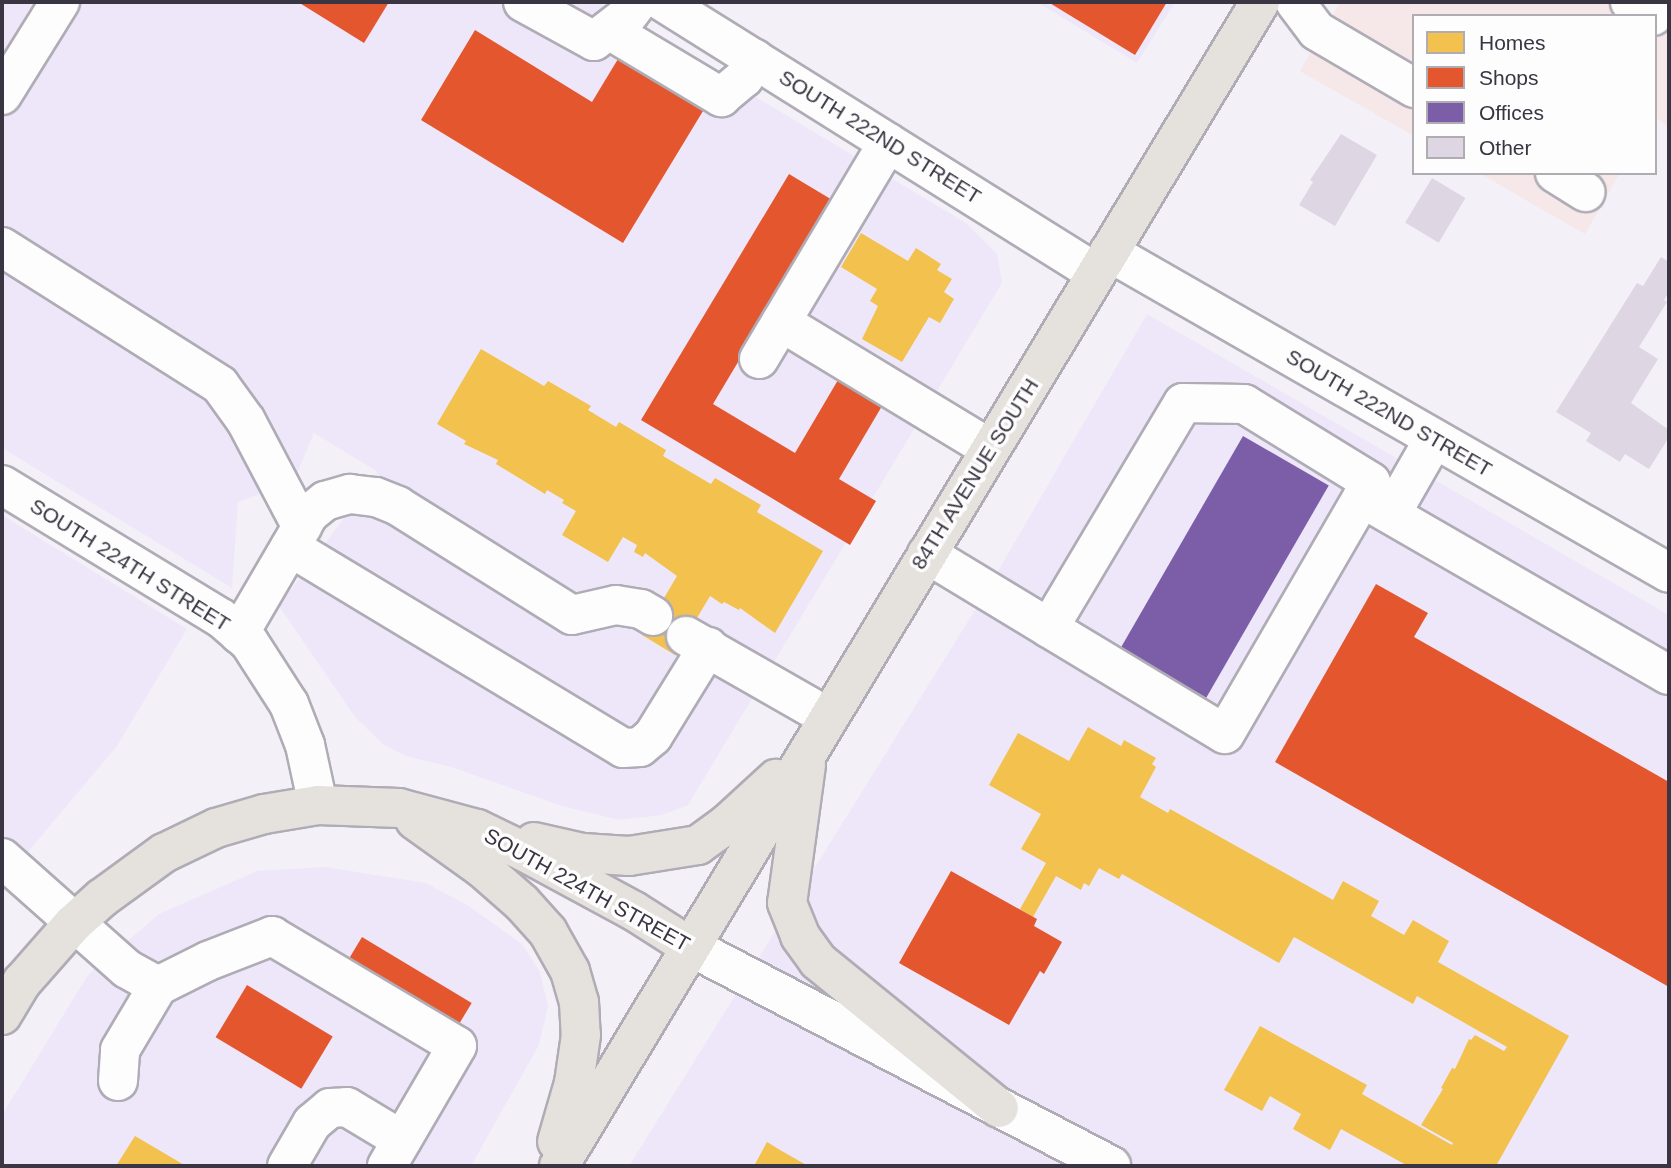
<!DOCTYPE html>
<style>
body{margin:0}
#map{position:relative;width:1671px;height:1168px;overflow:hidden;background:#f3f0f8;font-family:Arial,sans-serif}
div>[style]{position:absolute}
.built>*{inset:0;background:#eee7f9}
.industrial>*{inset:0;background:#f6e7e9}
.homes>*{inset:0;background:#f2c14e}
.shops>*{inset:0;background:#e4572e;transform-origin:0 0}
.offices>*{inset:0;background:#7b5ea7;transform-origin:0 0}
.building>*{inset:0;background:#dfd6e4;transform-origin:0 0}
.roads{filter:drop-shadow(2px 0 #afacb5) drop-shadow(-2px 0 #afacb5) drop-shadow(0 2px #afacb5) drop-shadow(0 -2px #afacb5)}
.minor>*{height:38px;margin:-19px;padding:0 19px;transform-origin:19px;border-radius:19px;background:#fdfdfe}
.major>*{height:38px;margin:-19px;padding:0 19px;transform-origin:19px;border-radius:19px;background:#e5e1dd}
span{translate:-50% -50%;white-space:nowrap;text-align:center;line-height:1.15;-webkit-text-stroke:7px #fdfdfd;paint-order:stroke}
.street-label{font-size:21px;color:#3a3542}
.frame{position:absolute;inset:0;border:4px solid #3a3542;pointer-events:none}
.legend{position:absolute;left:1412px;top:14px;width:245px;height:161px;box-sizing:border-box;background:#fdfdfd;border:2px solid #afadb2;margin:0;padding:9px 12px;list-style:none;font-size:21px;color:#3a3542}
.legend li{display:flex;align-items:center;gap:14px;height:35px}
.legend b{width:35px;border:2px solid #afadb2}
</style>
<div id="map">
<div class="built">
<div style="clip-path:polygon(2px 2px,597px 2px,966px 223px,997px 254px,1002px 283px,688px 805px,662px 815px,619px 820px,562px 806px,451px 767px,406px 756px,384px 745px,355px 717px,279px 606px,378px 472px,314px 433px,294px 481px,238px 502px,232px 588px,2px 448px)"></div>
<div style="clip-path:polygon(1037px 2px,1175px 2px,1137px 63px)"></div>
<div style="clip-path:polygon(1147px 314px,1669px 615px,1669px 1166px,629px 1166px,980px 602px)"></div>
<div style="clip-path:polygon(2px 515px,187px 629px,117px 746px,28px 852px,2px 896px)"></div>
<div style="clip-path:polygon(325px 867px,426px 883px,469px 906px,522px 944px,540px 972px,548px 1006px,539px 1045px,471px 1166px,2px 1166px,2px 1115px,88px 975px,159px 914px,257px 871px)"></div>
</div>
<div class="industrial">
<div style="clip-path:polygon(1340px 2px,1669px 2px,1669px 126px,1655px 118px,1655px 16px,1414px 16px,1414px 136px,1300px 71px)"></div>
<div style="clip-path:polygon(1479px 173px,1620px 173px,1585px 234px)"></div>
</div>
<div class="homes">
<div style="clip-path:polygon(861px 233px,908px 261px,916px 248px,941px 264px,937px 270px,952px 279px,944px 292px,954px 299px,940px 323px,929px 317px,902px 362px,862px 339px,878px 306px,870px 301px,877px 289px,841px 267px)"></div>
<div style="clip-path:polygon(481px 349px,544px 386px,548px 381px,591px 406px,588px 410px,616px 427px,619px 422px,666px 450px,663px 456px,711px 484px,715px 478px,761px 505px,757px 512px,823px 551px,775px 633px,740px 608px,739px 610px,724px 602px,722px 604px,710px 596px,675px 655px,642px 635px,677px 576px,645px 553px,643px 557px,634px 552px,637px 545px,623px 537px,608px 562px,562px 535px,576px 511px,562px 503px,564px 500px,547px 490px,545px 494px,496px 464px,498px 460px,464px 444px,466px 441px,437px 424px)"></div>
<div style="clip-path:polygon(1088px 727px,1121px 746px,1124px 740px,1156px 758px,1152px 764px,1156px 767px,1140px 797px,1168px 813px,1170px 809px,1333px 900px,1343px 881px,1379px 901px,1371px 916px,1404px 935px,1413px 920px,1449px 941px,1438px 962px,1569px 1036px,1496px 1166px,1408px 1166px,1341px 1129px,1330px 1150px,1293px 1129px,1301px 1114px,1270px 1096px,1262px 1111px,1224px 1090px,1260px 1026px,1367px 1085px,1362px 1094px,1452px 1145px,1453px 1143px,1421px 1125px,1443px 1089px,1441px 1088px,1452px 1068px,1455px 1069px,1469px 1039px,1471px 1040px,1475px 1035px,1504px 1051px,1507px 1047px,1417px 996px,1413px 1004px,1294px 937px,1279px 963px,1122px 874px,1119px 879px,1099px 868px,1089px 886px,1084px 883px,1081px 890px,1056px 876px,1033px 917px,1020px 909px,1046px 863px,1021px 849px,1041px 814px,989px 785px,1018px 733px,1069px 761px)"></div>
<div style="clip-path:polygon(135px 1136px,186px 1166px,116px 1166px)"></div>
<div style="clip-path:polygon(767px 1142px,780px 1150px,808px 1166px,754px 1166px)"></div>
</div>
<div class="shops">
<div style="clip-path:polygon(298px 2px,389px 2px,364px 43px)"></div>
<div style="clip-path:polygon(1048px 2px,1167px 2px,1135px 55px)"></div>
<div style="clip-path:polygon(475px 30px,592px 102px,618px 59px,703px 111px,623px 243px,421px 120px)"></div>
<div style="clip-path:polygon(789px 174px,834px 201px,713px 404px,795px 453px,838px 380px,882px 406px,839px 479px,876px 501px,850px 545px,641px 420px)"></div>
<div style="clip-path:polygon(1376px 584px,1428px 613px,1414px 637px,1669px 782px,1669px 987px,1275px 762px)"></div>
<div style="clip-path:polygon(951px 871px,1037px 919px,1034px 926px,1062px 942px,1044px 974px,1040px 971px,1009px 1025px,899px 963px)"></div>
<div style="left:362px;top:937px;width:128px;height:28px;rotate:31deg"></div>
<div style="left:247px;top:985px;width:100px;height:61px;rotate:31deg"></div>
</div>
<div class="offices">
<div style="left:1243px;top:436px;width:99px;height:245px;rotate:30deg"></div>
</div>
<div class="building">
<div style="clip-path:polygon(1341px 134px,1377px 155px,1335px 226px,1299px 205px,1313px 182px,1310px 180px)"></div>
<div style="left:1432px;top:178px;width:39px;height:52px;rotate:31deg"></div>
<div style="clip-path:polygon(1661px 257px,1669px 262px,1669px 292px,1664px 300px,1667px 302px,1639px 347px,1658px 359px,1631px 403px,1669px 430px,1669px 437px,1649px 469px,1625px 454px,1620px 462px,1586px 441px,1591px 433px,1556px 412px,1637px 283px,1643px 286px)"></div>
</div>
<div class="roads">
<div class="minor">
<div style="left:523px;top:2px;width:81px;rotate:28.8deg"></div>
<div style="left:594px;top:41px;width:44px;rotate:-37.6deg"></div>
<div style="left:629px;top:14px;width:15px;rotate:-53deg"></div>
<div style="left:663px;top:2px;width:511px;rotate:32.04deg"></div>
<div style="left:1295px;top:2px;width:36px;rotate:53deg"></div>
<div style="left:1317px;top:31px;width:113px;rotate:30.4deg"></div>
<div style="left:1630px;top:2px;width:27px;rotate:31deg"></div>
<div style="left:609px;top:30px;width:131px;rotate:30.9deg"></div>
<div style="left:721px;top:97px;width:30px;rotate:-40deg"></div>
<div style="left:744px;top:78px;width:22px;rotate:-60deg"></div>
<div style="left:2px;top:95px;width:110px;rotate:-58.1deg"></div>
<div style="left:1555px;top:173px;width:36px;rotate:32deg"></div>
<div style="left:2px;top:247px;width:258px;rotate:32.3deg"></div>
<div style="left:220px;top:385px;width:44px;rotate:54.2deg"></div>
<div style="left:246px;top:421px;width:120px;rotate:62.2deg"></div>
<div style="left:1109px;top:252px;width:645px;rotate:29.82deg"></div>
<div style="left:781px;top:322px;width:245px;rotate:31.2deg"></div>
<div style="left:759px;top:359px;width:252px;rotate:-59.2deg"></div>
<div style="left:2px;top:485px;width:256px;rotate:31.3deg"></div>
<div style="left:221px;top:618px;width:37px;rotate:41deg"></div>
<div style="left:249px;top:642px;width:74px;rotate:57.2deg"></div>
<div style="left:289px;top:704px;width:44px;rotate:68.7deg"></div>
<div style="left:305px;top:745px;width:61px;rotate:77.8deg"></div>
<div style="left:1362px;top:498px;width:354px;rotate:30deg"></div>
<div style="left:1391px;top:514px;width:86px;rotate:-60.2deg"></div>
<div style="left:290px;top:547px;width:389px;rotate:31.1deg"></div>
<div style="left:623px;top:748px;width:17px;rotate:-3deg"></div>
<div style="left:640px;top:747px;width:17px;rotate:-40deg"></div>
<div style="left:653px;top:736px;width:105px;rotate:-58.3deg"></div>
<div style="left:927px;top:554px;width:143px;rotate:31.2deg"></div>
<div style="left:1049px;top:628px;width:205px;rotate:31.1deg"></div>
<div style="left:1225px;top:734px;width:291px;rotate:-59.9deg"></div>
<div style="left:1371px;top:482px;width:149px;rotate:-148.4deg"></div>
<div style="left:1244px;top:404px;width:61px;rotate:-179.1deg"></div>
<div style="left:1183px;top:403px;width:262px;rotate:120.8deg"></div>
<div style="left:239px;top:634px;width:139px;rotate:-59.7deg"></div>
<div style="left:309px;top:514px;width:21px;rotate:-39deg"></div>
<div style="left:325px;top:501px;width:26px;rotate:-16deg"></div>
<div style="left:350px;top:494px;width:26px;rotate:7deg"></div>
<div style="left:376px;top:497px;width:24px;rotate:22deg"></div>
<div style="left:398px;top:506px;width:205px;rotate:32.1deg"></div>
<div style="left:572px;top:615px;width:45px;rotate:-12.8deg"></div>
<div style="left:616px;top:605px;width:25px;rotate:9deg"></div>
<div style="left:641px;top:609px;width:14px;rotate:30deg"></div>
<div style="left:686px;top:636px;width:163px;rotate:29.7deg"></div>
<div style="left:2px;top:858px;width:167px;rotate:41.6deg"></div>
<div style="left:127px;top:969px;width:35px;rotate:29deg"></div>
<div style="left:158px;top:986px;width:56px;rotate:-26.6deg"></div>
<div style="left:208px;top:961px;width:69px;rotate:-21.3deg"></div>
<div style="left:272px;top:936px;width:215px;rotate:30.7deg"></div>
<div style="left:457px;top:1046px;width:139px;rotate:120.3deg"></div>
<div style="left:689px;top:946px;width:476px;rotate:27.5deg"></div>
<div style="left:118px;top:1081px;width:31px;rotate:-86deg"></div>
<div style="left:120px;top:1050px;width:74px;rotate:-59.3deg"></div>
<div style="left:287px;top:1166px;width:50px;rotate:-59.8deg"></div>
<div style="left:312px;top:1123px;width:23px;rotate:-40deg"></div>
<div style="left:330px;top:1108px;width:17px;rotate:-3deg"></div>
<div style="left:347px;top:1107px;width:64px;rotate:31deg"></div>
</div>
<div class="major">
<div style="left:806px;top:765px;width:139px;rotate:97.8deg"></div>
<div style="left:787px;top:903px;width:35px;rotate:68deg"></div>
<div style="left:800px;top:936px;width:31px;rotate:54deg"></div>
<div style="left:818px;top:961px;width:233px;rotate:39.1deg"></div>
<div style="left:415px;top:820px;width:82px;rotate:35.6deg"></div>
<div style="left:482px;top:868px;width:53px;rotate:41.2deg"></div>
<div style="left:522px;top:903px;width:39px;rotate:48deg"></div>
<div style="left:548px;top:932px;width:45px;rotate:60.6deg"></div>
<div style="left:570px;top:971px;width:32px;rotate:74deg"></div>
<div style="left:579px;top:1002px;width:33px;rotate:87deg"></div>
<div style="left:581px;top:1035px;width:49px;rotate:98.3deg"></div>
<div style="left:574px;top:1083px;width:61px;rotate:106.1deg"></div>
<div style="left:534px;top:842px;width:50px;rotate:12.7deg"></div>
<div style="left:583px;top:853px;width:46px;rotate:3.7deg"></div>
<div style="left:629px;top:856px;width:70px;rotate:-9.1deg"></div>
<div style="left:698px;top:845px;width:36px;rotate:-36deg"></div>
<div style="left:727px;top:824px;width:67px;rotate:-42.6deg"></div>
<div style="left:2px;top:1015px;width:39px;rotate:-59deg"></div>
<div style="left:22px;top:982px;width:77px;rotate:-48.7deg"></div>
<div style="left:73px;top:924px;width:39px;rotate:-42deg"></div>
<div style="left:102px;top:898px;width:77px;rotate:-36deg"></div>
<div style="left:164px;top:853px;width:58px;rotate:-25.7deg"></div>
<div style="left:216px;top:828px;width:50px;rotate:-16.3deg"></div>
<div style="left:264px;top:814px;width:55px;rotate:-9.5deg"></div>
<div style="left:318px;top:805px;width:81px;rotate:2.1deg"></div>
<div style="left:399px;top:808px;width:81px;rotate:15.1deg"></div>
<div style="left:477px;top:829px;width:51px;rotate:25.6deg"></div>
<div style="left:523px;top:851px;width:126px;rotate:28.4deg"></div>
<div style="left:634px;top:911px;width:65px;rotate:32.5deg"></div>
<div style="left:559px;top:1166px;width:1359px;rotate:-58.94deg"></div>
</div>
</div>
<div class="street-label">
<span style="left:880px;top:137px;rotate:32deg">SOUTH 222ND STREET</span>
<span style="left:1389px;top:413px;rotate:30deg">SOUTH 222ND STREET</span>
<span style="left:975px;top:474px;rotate:-58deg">84TH AVENUE SOUTH</span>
<span style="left:130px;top:565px;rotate:32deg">SOUTH 224TH STREET</span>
<span style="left:587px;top:890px;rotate:29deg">SOUTH 224TH STREET</span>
</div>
<div class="frame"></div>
<ul class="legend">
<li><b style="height:19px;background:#f2c14e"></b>Homes</li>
<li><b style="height:19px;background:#e4572e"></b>Shops</li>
<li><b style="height:19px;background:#7b5ea7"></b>Offices</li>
<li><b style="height:19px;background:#dfd6e4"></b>Other</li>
</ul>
</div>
